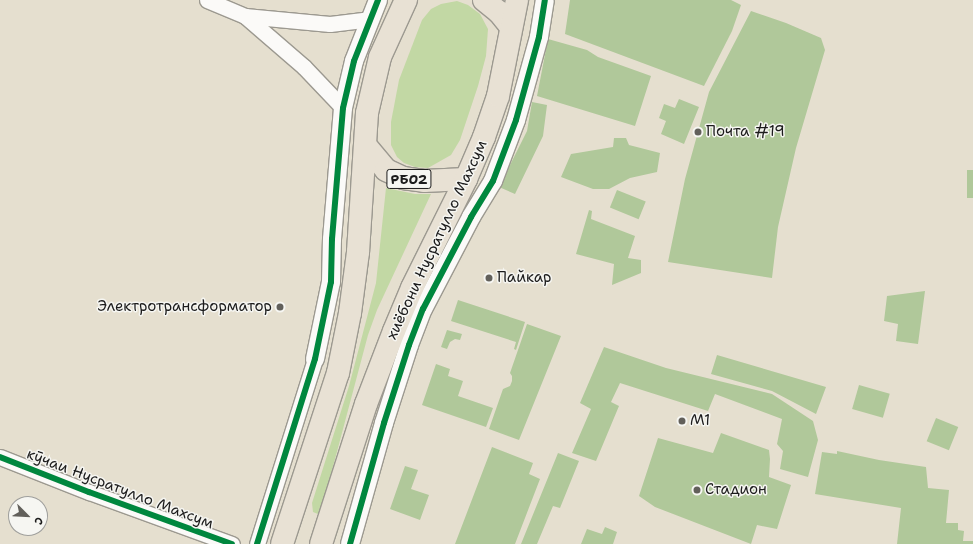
<!DOCTYPE html>
<meta charset="utf-8">
<style>
body{margin:0}
#map{position:relative;width:973px;height:544px;overflow:hidden;background:#e5dfcf;font-family:"Shantell Sans",sans-serif}
div>[style]{position:absolute}
.green>*{inset:0;background:#c2d8a4}
.forest>*{inset:0;background:#b0c89a;transform-origin:0 0}
.roads{filter:drop-shadow(1px 0 #9c9990) drop-shadow(-1px 0 #9c9990) drop-shadow(0 1px #9c9990) drop-shadow(0 -1px #9c9990)}
.minor>*{height:15px;margin:-7.5px;padding:0 7.5px;transform-origin:7.5px;border-radius:7.5px;background:#fbfaf8}
.tertiary>*{height:18px;margin:-9px;padding:0 9px;transform-origin:9px;border-radius:9px;background:#fbfaf8}
.trunk>*{height:22px;margin:-11px;padding:0 11px;transform-origin:11px;border-radius:11px;background:#e8e1d4}
.cycleway>*{height:6px;margin:-3px;padding:0 3px;transform-origin:3px;border-radius:3px;background:#00873e}
.dots>*{width:11px;height:11px;translate:-50% -50%;box-sizing:border-box;border:2px solid #f6f6f2;border-radius:50%}
span{translate:-50% -50%;white-space:nowrap;text-align:center;line-height:1.15;-webkit-text-stroke:3px #f6f6f2;paint-order:stroke}
.shield-label span{padding:1px 3px;background:#f6f6f2;border:1px solid;border-radius:3px;-webkit-text-stroke-width:0}
.shield-label{font-size:14px;color:#1c1c1c;font-weight:700}
.poi-label{font-size:15px;color:#1c1c1c}
.left{translate:0 -50%;text-align:left}
.right{translate:-100% -50%;text-align:right}
.street-label{font-size:15px;color:#1c1c1c}
.north{position:absolute;left:8px;top:496px;width:40px;height:40px;box-sizing:border-box;background:#f6f6f2;border:1px solid #9f9f9c;border-radius:50%;rotate:114deg;font-size:11px;font-weight:700;line-height:16px;text-align:center;color:#1c1c1c}
.north::after{content:'';display:block;margin:auto;width:14px;height:18px;background:#62605b;clip-path:polygon(50% 0,100% 100%,50% 72%,0 100%)}
</style>
<div id="map">
<div class="green">
<div style="clip-path:polygon(457px 1px,468px 5px,480px 14px,488px 29px,486px 56px,478px 86px,460px 140px,451px 155px,428px 168px,415px 167px,404px 163px,397px 157px,391px 145px,391px 122px,399px 80px,422px 20px,431px 9px,441px 4px)"></div>
<div style="clip-path:polygon(386px 188px,415px 194px,431px 194px,377px 310px,368px 335px,322px 508px,318px 514px,313px 512px,312px 503px,349px 386px,376px 283px)"></div>
</div>
<div class="forest">
<div style="clip-path:polygon(570px 0,731px 0,741px 5px,732px 31px,704px 86px,565px 34px)"></div>
<div style="clip-path:polygon(751px 11px,786px 23px,821px 38px,825px 50px,796px 148px,778px 227px,772px 278px,668px 262px,685px 179px,709px 92px)"></div>
<div style="clip-path:polygon(548px 39px,587px 50px,598px 57px,651px 76px,635px 126px,537px 96px)"></div>
<div style="clip-path:polygon(679px 99px,699px 107px,684px 144px,661px 134px,666px 121px,659px 118px,664px 104px,675px 108px)"></div>
<div style="clip-path:polygon(532px 102px,547px 105px,543px 136px,515px 194px,499px 187px,527px 131px)"></div>
<div style="clip-path:polygon(614px 138px,626px 138px,629px 145px,660px 153px,657px 172px,630px 178px,609px 189px,593px 189px,561px 177px,571px 154px,613px 147px)"></div>
<div style="left:967px;top:170px;width:6px;height:28px"></div>
<div style="left:617px;top:190px;width:31px;height:19px;rotate:22deg"></div>
<div style="clip-path:polygon(589px 210px,592px 211px,591px 219px,635px 236px,628px 258px,641px 260px,641px 273px,612px 285px,614px 264px,576px 254px)"></div>
<div style="clip-path:polygon(925px 291px,918px 344px,896px 341px,898px 324px,884px 321px,887px 296px)"></div>
<div style="clip-path:polygon(458px 300px,525px 322px,516px 350px,514px 349px,516px 342px,451px 321px)"></div>
<div style="clip-path:polygon(527px 324px,561px 336px,519px 440px,489px 429px,503px 389px,510px 386px,512px 381px,512px 376px,510px 373px)"></div>
<div style="clip-path:polygon(447px 330px,462px 334px,460px 340px,455px 339px,450px 342px,447px 349px,441px 347px)"></div>
<div style="clip-path:polygon(604px 347px,666px 368px,772px 394px,813px 421px,818px 440px,808px 477px,780px 469px,783px 451px,777px 444px,782px 419px,715px 394px,708px 411px,620px 383px,611px 402px,619px 406px,596px 461px,572px 453px,591px 409px,580px 403px)"></div>
<div style="clip-path:polygon(717px 355px,826px 387px,816px 414px,772px 391px,711px 374px)"></div>
<div style="clip-path:polygon(436px 364px,450px 369px,448px 376px,463px 381px,458px 396px,493px 408px,486px 427px,422px 405px)"></div>
<div style="left:859px;top:385px;width:32px;height:25px;rotate:16deg"></div>
<div style="left:936px;top:418px;width:24px;height:25px;rotate:22deg"></div>
<div style="clip-path:polygon(721px 433px,769px 450px,770px 459px,769px 477px,791px 485px,777px 529px,757px 525px,751px 544px,655px 507px,639px 496px,658px 438px,713px 453px)"></div>
<div style="clip-path:polygon(492px 447px,533px 463px,529px 474px,540px 479px,515px 544px,455px 544px)"></div>
<div style="clip-path:polygon(837px 451px,879px 460px,926px 467px,928px 488px,949px 490px,946px 523px,958px 523px,958px 530px,964px 531px,963px 541px,973px 541px,973px 544px,897px 544px,901px 508px,815px 494px,822px 452px,837px 454px)"></div>
<div style="clip-path:polygon(558px 453px,579px 461px,560px 508px,553px 506px,537px 544px,521px 544px)"></div>
<div style="clip-path:polygon(405px 466px,418px 470px,411px 489px,429px 495px,420px 520px,390px 509px)"></div>
<div style="clip-path:polygon(605px 527px,617px 532px,613px 544px,581px 544px,587px 529px,602px 534px)"></div>
</div>
<div class="roads">
<div class="minor">
<div style="left:207px;top:0;width:41px;rotate:22.8deg"></div>
<div style="left:245px;top:16px;width:85px;rotate:5.4deg"></div>
<div style="left:330px;top:24px;width:39px;rotate:-7deg"></div>
<div style="left:245px;top:16px;width:78px;rotate:40.8deg"></div>
<div style="left:304px;top:67px;width:57px;rotate:46.4deg"></div>
<div style="left:0;top:457px;width:96px;rotate:21.5deg"></div>
<div style="left:89px;top:492px;width:152px;rotate:20deg"></div>
<div style="left:257px;top:544px;width:194px;rotate:-72.6deg"></div>
</div>
<div class="tertiary">
<div style="left:315px;top:359px;width:79px;rotate:-78.3deg"></div>
<div style="left:331px;top:282px;width:43px;rotate:-88.7deg"></div>
<div style="left:332px;top:239px;width:131px;rotate:-85.2deg"></div>
<div style="left:343px;top:108px;width:48px;rotate:-76.8deg"></div>
<div style="left:354px;top:61px;width:66px;rotate:-68.5deg"></div>
<div style="left:350px;top:544px;width:126px;rotate:-74.3deg"></div>
<div style="left:384px;top:423px;width:82px;rotate:-72.2deg"></div>
<div style="left:409px;top:345px;width:39px;rotate:-69deg"></div>
<div style="left:423px;top:309px;width:104px;rotate:-62.4deg"></div>
<div style="left:471px;top:217px;width:42px;rotate:-58.6deg"></div>
<div style="left:493px;top:181px;width:65px;rotate:-69.3deg"></div>
<div style="left:516px;top:120px;width:86px;rotate:-74.5deg"></div>
<div style="left:539px;top:37px;width:37px;rotate:-81deg"></div>
</div>
<div class="trunk">
<div style="left:484px;top:0;width:19px;rotate:39deg"></div>
<div style="left:499px;top:12px;width:19px;rotate:51deg"></div>
<div style="left:366px;top:146px;width:31px;rotate:50deg"></div>
<div style="left:386px;top:170px;width:19px;rotate:25deg"></div>
<div style="left:403px;top:178px;width:21px;rotate:8deg"></div>
<div style="left:424px;top:181px;width:42px;rotate:-2.7deg"></div>
<div style="left:282px;top:544px;width:180px;rotate:-71.9deg"></div>
<div style="left:338px;top:373px;width:61px;rotate:-78.7deg"></div>
<div style="left:350px;top:313px;width:62px;rotate:-82.5deg"></div>
<div style="left:358px;top:252px;width:139px;rotate:-86.3deg"></div>
<div style="left:367px;top:113px;width:57px;rotate:-76.9deg"></div>
<div style="left:380px;top:57px;width:63px;rotate:-65.5deg"></div>
<div style="left:321px;top:544px;width:147px;rotate:-72.2deg"></div>
<div style="left:366px;top:404px;width:78px;rotate:-69deg"></div>
<div style="left:394px;top:331px;width:47px;rotate:-67.3deg"></div>
<div style="left:412px;top:288px;width:122px;rotate:-63.6deg"></div>
<div style="left:466px;top:179px;width:46px;rotate:-66.8deg"></div>
<div style="left:484px;top:137px;width:43px;rotate:-71.1deg"></div>
<div style="left:498px;top:96px;width:98px;rotate:-78.8deg"></div>
</div>
</div>
<div class="cycleway">
<div style="left:0;top:457px;width:96px;rotate:21.5deg"></div>
<div style="left:89px;top:492px;width:152px;rotate:20deg"></div>
<div style="left:257px;top:544px;width:194px;rotate:-72.6deg"></div>
<div style="left:315px;top:359px;width:79px;rotate:-78.3deg"></div>
<div style="left:331px;top:282px;width:43px;rotate:-88.7deg"></div>
<div style="left:332px;top:239px;width:131px;rotate:-85.2deg"></div>
<div style="left:343px;top:108px;width:48px;rotate:-76.8deg"></div>
<div style="left:354px;top:61px;width:66px;rotate:-68.5deg"></div>
<div style="left:350px;top:544px;width:126px;rotate:-74.3deg"></div>
<div style="left:384px;top:423px;width:82px;rotate:-72.2deg"></div>
<div style="left:409px;top:345px;width:39px;rotate:-69deg"></div>
<div style="left:423px;top:309px;width:104px;rotate:-62.4deg"></div>
<div style="left:471px;top:217px;width:42px;rotate:-58.6deg"></div>
<div style="left:493px;top:181px;width:65px;rotate:-69.3deg"></div>
<div style="left:516px;top:120px;width:86px;rotate:-74.5deg"></div>
<div style="left:539px;top:37px;width:37px;rotate:-81deg"></div>
</div>
<div class="dots">
<div style="left:698px;top:132px;background:#62605b"></div>
<div style="left:489px;top:278px;background:#62605b"></div>
<div style="left:280px;top:307px;background:#62605b"></div>
<div style="left:682px;top:421px;background:#62605b"></div>
<div style="left:697px;top:490px;background:#62605b"></div>
</div>
<div class="shield-label">
<span style="left:409px;top:179px">РБ02</span>
</div>
<div class="poi-label">
<span class="left" style="left:706px;top:132px">Почта #19</span>
<span class="left" style="left:497px;top:278px">Пайкар</span>
<span class="right" style="left:272px;top:307px">Электротрансформатор</span>
<span class="left" style="left:690px;top:421px">М1</span>
<span class="left" style="left:705px;top:490px">Стадион</span>
</div>
<div class="street-label">
<span style="left:437px;top:240px;rotate:-65deg">хиёбони Нусратулло Махсум</span>
<span style="left:120px;top:489px;rotate:21deg">кӯчаи Нусратулло Махсум</span>
</div>
<div class="north">С</div>
</div>
